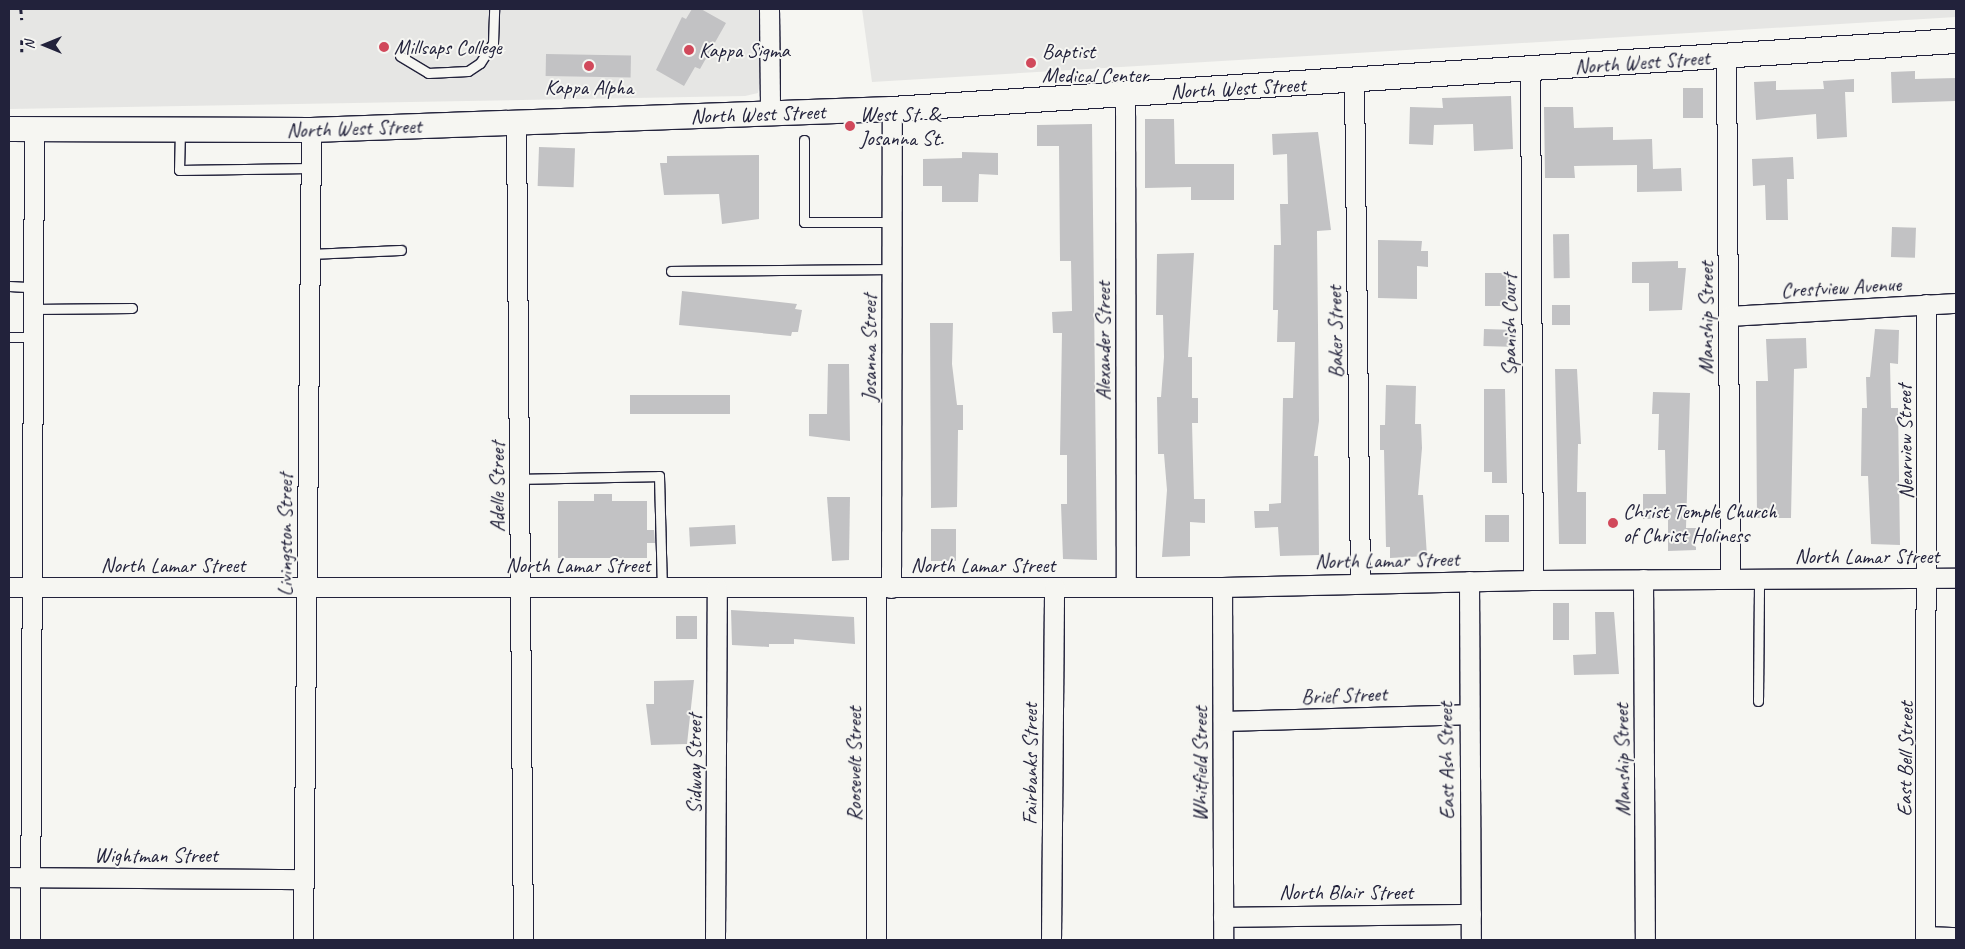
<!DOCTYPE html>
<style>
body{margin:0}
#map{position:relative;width:1965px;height:949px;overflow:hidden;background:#f6f6f2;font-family:Caveat,sans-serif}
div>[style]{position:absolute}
.built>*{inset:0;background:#e6e6e4}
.building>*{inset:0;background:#c2c2c4;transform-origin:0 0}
.path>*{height:2.5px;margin-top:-1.25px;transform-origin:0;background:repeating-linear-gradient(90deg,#22223b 0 5px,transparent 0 9px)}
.roads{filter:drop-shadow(1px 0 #22223b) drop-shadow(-1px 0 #22223b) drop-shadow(0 1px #22223b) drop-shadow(0 -1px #22223b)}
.service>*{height:9px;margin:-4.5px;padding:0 4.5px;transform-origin:4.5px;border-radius:4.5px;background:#f6f6f2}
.minor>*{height:19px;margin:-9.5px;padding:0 9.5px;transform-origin:9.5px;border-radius:9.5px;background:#f6f6f2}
.tertiary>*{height:24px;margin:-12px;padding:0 12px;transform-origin:12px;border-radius:12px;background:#f6f6f2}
.dots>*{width:14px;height:14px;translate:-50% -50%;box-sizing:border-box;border:2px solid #f6f6f2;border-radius:50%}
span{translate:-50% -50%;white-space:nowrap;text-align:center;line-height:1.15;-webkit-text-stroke:4px #f6f6f2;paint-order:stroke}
.poi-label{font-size:21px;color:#22223b}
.left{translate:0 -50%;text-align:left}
.street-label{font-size:21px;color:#22223b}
.frame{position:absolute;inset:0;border:10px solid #22223b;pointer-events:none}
.north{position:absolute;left:20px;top:20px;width:50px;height:50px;-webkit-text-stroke:4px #f6f6f2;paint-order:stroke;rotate:270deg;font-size:14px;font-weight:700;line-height:20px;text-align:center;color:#22223b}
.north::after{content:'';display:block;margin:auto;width:18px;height:22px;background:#22223b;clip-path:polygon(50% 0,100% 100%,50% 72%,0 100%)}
</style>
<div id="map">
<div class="built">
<div style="clip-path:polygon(9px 9px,759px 9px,759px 86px,758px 93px,745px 96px,9px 109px)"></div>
<div style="clip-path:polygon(862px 9px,1956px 9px,1956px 17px,872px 82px)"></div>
</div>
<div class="building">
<div style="clip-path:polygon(692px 9px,701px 9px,726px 23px,700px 69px,695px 67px,684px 86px,656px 70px,682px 17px,686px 19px)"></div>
<div style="left:546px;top:54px;width:85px;height:22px;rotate:1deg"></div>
<div style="clip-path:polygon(1915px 71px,1915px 79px,1956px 78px,1956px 101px,1892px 103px,1891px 72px)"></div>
<div style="clip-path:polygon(1854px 79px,1854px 92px,1845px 92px,1847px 137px,1817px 139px,1816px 114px,1756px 120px,1754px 82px,1776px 81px,1776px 90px,1824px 89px,1823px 81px)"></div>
<div style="left:1683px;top:88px;width:20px;height:30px"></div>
<div style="clip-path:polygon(1511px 96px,1513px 149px,1474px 151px,1473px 124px,1434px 125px,1433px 145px,1409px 144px,1410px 107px,1443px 108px,1442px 98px)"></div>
<div style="clip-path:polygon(1544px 107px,1573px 107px,1574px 128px,1613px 127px,1613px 140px,1652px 139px,1653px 169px,1681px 168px,1682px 191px,1637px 192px,1637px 165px,1574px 166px,1575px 178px,1545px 178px)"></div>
<div style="clip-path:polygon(1145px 119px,1174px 119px,1175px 164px,1234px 164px,1234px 200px,1191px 200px,1191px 187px,1145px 188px)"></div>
<div style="clip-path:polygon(1092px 124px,1097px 560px,1063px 559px,1061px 504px,1067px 504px,1067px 455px,1060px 455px,1062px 333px,1053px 333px,1052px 312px,1072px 311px,1071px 261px,1060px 261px,1059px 146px,1037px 146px,1037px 125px)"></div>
<div style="clip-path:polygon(1318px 132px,1331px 230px,1317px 231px,1319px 421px,1314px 456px,1318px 456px,1319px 555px,1280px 556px,1278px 527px,1255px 528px,1254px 511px,1269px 511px,1269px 504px,1281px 503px,1283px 398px,1293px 398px,1295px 342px,1277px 342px,1278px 310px,1273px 310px,1274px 245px,1281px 245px,1280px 204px,1288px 204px,1287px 154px,1273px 155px,1272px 134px)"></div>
<div style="left:539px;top:147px;width:36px;height:39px;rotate:2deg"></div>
<div style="clip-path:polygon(962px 152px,998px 153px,998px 175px,979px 174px,978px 202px,942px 202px,942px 186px,923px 186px,923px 159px,962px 158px)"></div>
<div style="clip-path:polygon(759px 155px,759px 219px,722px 224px,719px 194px,664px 195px,660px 163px,667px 163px,667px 156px)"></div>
<div style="clip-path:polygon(1793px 157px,1794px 179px,1787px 179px,1788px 220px,1766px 220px,1765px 185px,1753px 186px,1752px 159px)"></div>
<div style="left:1892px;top:227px;width:24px;height:30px;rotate:2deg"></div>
<div style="left:1569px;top:234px;width:44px;height:16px;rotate:89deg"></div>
<div style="clip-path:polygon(1378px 240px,1422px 241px,1421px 251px,1428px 251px,1428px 267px,1417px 266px,1417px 299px,1378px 298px)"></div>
<div style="clip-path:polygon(1194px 253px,1188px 357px,1192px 357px,1192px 398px,1198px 398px,1198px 423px,1192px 423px,1194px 499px,1205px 499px,1205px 523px,1190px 522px,1190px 556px,1162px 557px,1167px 490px,1164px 454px,1158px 454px,1157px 397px,1161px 397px,1164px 357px,1163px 315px,1156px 315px,1157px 254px)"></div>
<div style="clip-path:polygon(1678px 261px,1678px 268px,1686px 268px,1682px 310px,1649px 311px,1649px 283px,1632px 283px,1632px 262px)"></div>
<div style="left:1485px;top:273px;width:22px;height:33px"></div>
<div style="clip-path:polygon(682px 291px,797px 304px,795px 309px,802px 310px,798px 332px,792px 332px,791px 336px,679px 325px)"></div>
<div style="left:1552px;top:305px;width:18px;height:20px"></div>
<div style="clip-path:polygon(930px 323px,953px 323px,952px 364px,957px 405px,963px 405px,963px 430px,958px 430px,957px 507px,931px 508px)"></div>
<div style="left:1484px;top:329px;width:25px;height:17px;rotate:2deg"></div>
<div style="clip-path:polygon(1875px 329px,1899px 330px,1898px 364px,1890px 363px,1891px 408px,1898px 408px,1900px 545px,1871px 544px,1868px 476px,1861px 476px,1862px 408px,1867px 408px,1866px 377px,1870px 377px)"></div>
<div style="clip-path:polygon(1806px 338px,1807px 368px,1794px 369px,1791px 518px,1757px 518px,1756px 381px,1768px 381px,1766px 339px)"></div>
<div style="clip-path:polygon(828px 364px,849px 364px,850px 441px,809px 436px,809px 414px,827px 414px)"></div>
<div style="clip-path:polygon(1555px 369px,1577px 369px,1581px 444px,1578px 444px,1577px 492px,1586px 492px,1586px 544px,1559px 544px)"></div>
<div style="clip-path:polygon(1386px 385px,1416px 386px,1415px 424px,1421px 424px,1422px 448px,1418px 495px,1423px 495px,1427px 556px,1390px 558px,1390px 547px,1386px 547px,1384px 450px,1380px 450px,1380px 425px,1385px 425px)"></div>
<div style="clip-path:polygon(1484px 389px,1505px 389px,1507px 483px,1492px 483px,1492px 472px,1484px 472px)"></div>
<div style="clip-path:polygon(1653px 392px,1690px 393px,1686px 528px,1696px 528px,1696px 550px,1668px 551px,1668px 519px,1643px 519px,1643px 494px,1666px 494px,1665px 450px,1658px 450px,1659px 414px,1652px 414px)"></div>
<div style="left:730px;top:395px;width:19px;height:100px;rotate:90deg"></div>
<div style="clip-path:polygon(594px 494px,612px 494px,612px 501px,647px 501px,647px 530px,654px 530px,655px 543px,647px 543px,647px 558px,558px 558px,558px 501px,594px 501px)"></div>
<div style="clip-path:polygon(827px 497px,850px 497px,849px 560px,832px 561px)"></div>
<div style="left:1485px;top:515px;width:24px;height:27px"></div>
<div style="left:735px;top:525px;width:19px;height:46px;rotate:87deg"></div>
<div style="left:931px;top:529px;width:25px;height:32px"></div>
<div style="left:1553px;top:603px;width:16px;height:37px"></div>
<div style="clip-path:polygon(731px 610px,854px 617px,855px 644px,794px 639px,794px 644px,769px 644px,769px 647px,732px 645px)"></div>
<div style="clip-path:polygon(1595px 612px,1614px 612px,1619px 674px,1574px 675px,1573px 655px,1596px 654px)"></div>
<div style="left:676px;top:616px;width:21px;height:23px"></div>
<div style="clip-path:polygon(694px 680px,687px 744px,651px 745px,646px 704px,654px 704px,654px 681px)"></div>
</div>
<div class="path">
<div style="left:21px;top:9px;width:11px;rotate:85deg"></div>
<div style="left:22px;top:40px;width:12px;rotate:90deg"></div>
</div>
<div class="roads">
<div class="service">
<div style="left:400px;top:56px;width:33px;rotate:31deg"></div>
<div style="left:428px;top:73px;width:40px;rotate:-2.9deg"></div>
<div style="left:468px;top:71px;width:14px;rotate:-34deg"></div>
<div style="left:480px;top:63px;width:24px;rotate:-57deg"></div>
<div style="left:493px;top:43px;width:34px;rotate:-88deg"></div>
<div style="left:180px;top:130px;width:40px;rotate:91.4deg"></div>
<div style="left:179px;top:170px;width:131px;rotate:-0.9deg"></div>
<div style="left:804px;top:140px;width:82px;rotate:90deg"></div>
<div style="left:804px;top:222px;width:87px"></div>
<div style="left:309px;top:254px;width:92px;rotate:-2.5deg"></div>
<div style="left:671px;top:271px;width:220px;rotate:-0.5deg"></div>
<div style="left:9px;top:286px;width:22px;rotate:3deg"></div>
<div style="left:32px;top:309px;width:100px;rotate:-0.6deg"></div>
<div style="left:9px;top:337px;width:23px"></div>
<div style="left:519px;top:479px;width:140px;rotate:-1.2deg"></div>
<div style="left:659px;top:476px;width:111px;rotate:88.5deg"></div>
<div style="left:1758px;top:701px;width:123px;rotate:-89.5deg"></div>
</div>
<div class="minor">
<div style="left:769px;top:9px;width:104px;rotate:89.4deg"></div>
<div style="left:1726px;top:57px;width:521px;rotate:89.56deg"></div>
<div style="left:1530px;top:69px;width:511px;rotate:89.66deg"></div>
<div style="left:1354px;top:81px;width:501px;rotate:89.31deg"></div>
<div style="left:1125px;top:95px;width:492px;rotate:89.9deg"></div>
<div style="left:516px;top:123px;width:817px;rotate:89.51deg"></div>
<div style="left:1729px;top:316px;width:227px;rotate:-3.3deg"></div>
<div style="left:1643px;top:579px;width:361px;rotate:89.7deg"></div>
<div style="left:1469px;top:581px;width:359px;rotate:89.7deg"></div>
<div style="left:9px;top:587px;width:1213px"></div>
<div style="left:1222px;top:587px;width:311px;rotate:-1.3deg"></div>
<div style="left:1533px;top:580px;width:423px;rotate:-0.3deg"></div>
<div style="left:1222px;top:587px;width:353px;rotate:89.8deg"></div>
<div style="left:876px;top:588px;width:352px;rotate:90deg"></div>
<div style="left:891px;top:588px;width:479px;rotate:-89.9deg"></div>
<div style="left:1223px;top:721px;width:244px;rotate:-1.6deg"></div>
<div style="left:9px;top:877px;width:295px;rotate:0.4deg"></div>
<div style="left:1223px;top:917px;width:248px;rotate:-0.7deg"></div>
<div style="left:1926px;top:936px;width:30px;rotate:2deg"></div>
<div style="left:30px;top:940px;width:810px;rotate:-89.72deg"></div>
<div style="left:303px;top:940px;width:810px;rotate:-89.43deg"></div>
<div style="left:715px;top:940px;width:353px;rotate:-89.7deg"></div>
<div style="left:1051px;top:940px;width:353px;rotate:-89.5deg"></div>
<div style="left:1925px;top:940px;width:636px;rotate:-89.91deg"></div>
</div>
<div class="tertiary">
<div style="left:9px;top:129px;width:302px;rotate:0.2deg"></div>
<div style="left:311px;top:130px;width:581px;rotate:-2.07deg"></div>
<div style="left:892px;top:109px;width:1066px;rotate:-3.66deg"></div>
</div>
</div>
<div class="dots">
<div style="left:384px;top:47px;background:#d1495b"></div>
<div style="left:689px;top:50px;background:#d1495b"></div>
<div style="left:1031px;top:63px;background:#d1495b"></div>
<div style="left:589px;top:66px;background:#d1495b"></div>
<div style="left:850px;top:126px;background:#d1495b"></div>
<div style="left:1613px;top:523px;background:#d1495b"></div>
</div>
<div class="poi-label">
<span class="left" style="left:394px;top:47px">Millsaps College</span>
<span class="left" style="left:699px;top:50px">Kappa Sigma</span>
<span class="left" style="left:1042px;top:63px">Baptist<br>Medical Center</span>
<span style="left:589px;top:87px">Kappa Alpha</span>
<span class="left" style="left:860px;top:126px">West St. &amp;<br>Josanna St.</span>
<span class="left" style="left:1623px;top:523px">Christ Temple Church<br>of Christ Holiness</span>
</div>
<div class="street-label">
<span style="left:1642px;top:62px;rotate:-4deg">North West Street</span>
<span style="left:1238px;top:88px;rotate:-3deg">North West Street</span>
<span style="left:758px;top:114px;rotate:-2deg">North West Street</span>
<span style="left:354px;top:128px;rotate:-2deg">North West Street</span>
<span style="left:1841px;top:287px;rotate:-3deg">Crestview Avenue</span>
<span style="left:1706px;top:318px;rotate:-90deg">Manship Street</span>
<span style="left:1509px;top:325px;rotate:-90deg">Spanish Court</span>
<span style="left:1335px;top:332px;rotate:-91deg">Baker Street</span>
<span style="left:1103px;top:341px;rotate:-90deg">Alexander Street</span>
<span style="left:869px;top:348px;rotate:-90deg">Josanna Street</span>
<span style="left:1905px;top:442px;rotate:-91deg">Nearview Street</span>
<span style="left:497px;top:487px;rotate:-90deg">Adelle Street</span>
<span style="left:285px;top:535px;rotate:-90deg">Livingston Street</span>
<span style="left:1867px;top:556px">North Lamar Street</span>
<span style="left:1387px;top:560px;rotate:-1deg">North Lamar Street</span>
<span style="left:173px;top:565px">North Lamar Street</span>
<span style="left:578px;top:565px">North Lamar Street</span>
<span style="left:983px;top:565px">North Lamar Street</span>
<span style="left:1344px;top:695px;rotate:-2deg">Brief Street</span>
<span style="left:1905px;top:759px;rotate:-89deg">East Bell Street</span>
<span style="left:1622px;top:760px;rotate:-91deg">Manship Street</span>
<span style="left:1446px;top:761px;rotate:-91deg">East Ash Street</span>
<span style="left:694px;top:764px;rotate:-90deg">Sidway Street</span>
<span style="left:854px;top:764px;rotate:-90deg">Roosevelt Street</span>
<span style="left:1030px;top:764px;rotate:-90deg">Fairbanks Street</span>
<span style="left:1200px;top:764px;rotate:-90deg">Whitfield Street</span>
<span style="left:156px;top:855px">Wightman Street</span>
<span style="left:1346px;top:892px">North Blair Street</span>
</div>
<div class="frame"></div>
<div class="north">N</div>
</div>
